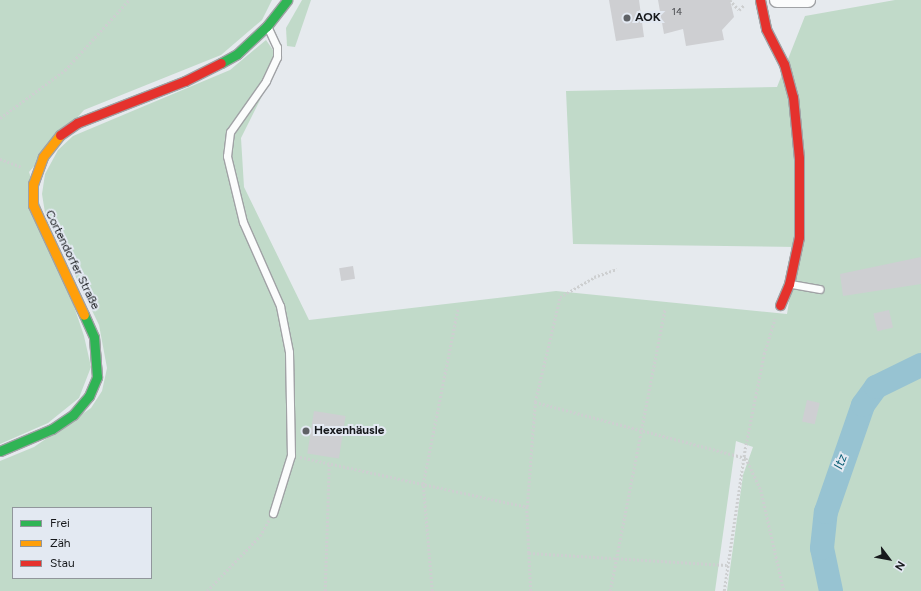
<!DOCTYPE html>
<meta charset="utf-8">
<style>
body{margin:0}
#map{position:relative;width:921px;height:591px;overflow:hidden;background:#e6eaee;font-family:Figtree,sans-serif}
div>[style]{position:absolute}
.green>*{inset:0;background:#c1dac9}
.river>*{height:24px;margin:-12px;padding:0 12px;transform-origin:12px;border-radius:12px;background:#97c3d2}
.building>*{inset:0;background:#cecfd2;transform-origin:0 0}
.path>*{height:2.5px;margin-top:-1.25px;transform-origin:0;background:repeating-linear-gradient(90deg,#cdcfd0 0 2px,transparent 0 4px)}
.roads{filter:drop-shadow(1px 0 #a0a2a5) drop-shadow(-1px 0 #a0a2a5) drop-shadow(0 1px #a0a2a5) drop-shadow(0 -1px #a0a2a5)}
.lane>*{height:7px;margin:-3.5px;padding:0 3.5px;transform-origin:3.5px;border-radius:3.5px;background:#fbfcfc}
.street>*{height:14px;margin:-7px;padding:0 7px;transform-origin:7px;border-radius:7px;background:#fbfcfc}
.fast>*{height:9px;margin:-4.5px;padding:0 4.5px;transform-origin:4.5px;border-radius:4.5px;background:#30b455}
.slow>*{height:9px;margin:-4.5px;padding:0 4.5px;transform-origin:4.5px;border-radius:4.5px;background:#ff9f0a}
.jam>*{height:9px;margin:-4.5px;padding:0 4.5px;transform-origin:4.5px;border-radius:4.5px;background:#e5322d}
.dots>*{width:11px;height:11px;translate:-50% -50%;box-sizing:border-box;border:2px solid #e3e9f2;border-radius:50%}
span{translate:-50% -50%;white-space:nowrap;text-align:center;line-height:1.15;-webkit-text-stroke:4px #e3e9f2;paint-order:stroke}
.number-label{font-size:10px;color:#45464a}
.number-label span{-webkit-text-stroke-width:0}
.poi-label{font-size:12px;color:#17191c;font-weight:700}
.left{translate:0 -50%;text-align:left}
.street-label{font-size:12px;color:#17191c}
.water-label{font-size:13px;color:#0e6076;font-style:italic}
.legend{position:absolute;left:12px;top:507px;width:140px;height:72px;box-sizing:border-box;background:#e3e9f2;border:1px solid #91969c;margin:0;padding:5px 7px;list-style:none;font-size:12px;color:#17191c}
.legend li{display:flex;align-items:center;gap:8px;height:20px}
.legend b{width:20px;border:1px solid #91969c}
.north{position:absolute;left:869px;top:539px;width:40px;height:40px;-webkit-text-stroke:3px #e3e9f2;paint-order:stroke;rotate:122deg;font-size:11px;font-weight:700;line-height:16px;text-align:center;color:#17191c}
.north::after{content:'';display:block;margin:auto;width:14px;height:18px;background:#17191c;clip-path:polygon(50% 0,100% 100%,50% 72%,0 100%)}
</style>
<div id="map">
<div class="green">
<div style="clip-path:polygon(0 0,272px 0,262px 20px,221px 55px,84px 110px,29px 172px,84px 336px,91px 367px,79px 398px,48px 423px,0 444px)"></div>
<div style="clip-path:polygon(302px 0,311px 0,295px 47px,287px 46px,286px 28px)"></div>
<div style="clip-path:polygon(evenodd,895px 0,921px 0,921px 591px,727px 591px,743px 475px,753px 447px,736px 441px,715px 591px,0 591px,0 461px,34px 447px,91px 408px,102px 391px,107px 368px,99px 325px,45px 213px,42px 194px,45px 174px,58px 150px,73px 136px,230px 70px,266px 40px,280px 60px,241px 138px,244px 187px,309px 320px,556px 291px,787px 314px,798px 247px,573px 244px,566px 91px,777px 87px,805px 16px,895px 0,13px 508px,151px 508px,151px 578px,13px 578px,13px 508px)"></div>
</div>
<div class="river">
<div style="left:831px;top:591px;width:44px;rotate:-101.8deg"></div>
<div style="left:822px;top:548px;width:36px;rotate:-84deg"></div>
<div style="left:826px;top:512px;width:113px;rotate:-70.9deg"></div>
<div style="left:863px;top:405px;width:22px;rotate:-54deg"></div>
<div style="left:876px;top:387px;width:50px;rotate:-26.1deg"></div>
</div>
<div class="building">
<div style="clip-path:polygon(609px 0,639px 0,644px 37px,616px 41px)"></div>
<div style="clip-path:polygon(658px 0,730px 0,734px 17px,722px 30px,724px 40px,686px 46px,683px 29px,664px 34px)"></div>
<div style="clip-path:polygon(921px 257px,921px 284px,843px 296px,840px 274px)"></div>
<div style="left:353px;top:266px;width:13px;height:14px;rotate:81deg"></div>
<div style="left:889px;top:310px;width:18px;height:16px;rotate:77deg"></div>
<div style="left:807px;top:400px;width:13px;height:22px;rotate:13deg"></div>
<div style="left:314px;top:411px;width:32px;height:43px;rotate:9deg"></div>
</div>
<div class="path">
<div style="left:730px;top:0;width:13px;rotate:48deg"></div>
<div style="left:739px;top:10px;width:7px;rotate:-45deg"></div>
<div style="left:0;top:118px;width:81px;rotate:-36.4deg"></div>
<div style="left:65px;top:70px;width:95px;rotate:-47.6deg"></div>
<div style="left:0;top:159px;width:23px;rotate:20deg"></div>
<div style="left:535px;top:402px;width:108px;rotate:-76.6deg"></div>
<div style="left:560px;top:297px;width:39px;rotate:-30deg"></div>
<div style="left:594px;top:277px;width:24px;rotate:-19deg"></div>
<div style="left:300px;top:457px;width:232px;rotate:12.4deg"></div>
<div style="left:527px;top:507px;width:46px;rotate:87.5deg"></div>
<div style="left:529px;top:553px;width:198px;rotate:3.5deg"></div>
<div style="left:527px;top:507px;width:105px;rotate:-85.6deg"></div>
<div style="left:535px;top:402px;width:218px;rotate:14.9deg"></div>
<div style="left:746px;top:458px;width:35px;rotate:65deg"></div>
<div style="left:761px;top:490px;width:104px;rotate:77.2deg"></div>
<div style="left:529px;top:553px;width:38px;rotate:87deg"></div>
<div style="left:207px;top:591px;width:76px;rotate:-46.1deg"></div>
<div style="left:260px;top:536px;width:18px;rotate:-61deg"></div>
<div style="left:325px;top:591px;width:128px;rotate:-88.2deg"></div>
<div style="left:432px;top:591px;width:107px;rotate:-94.8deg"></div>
<div style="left:423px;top:484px;width:179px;rotate:-78.8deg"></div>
<div style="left:610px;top:591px;width:288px;rotate:-79deg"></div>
<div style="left:724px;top:591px;width:144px;rotate:-81.6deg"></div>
<div style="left:745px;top:449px;width:97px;rotate:-78.7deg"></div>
<div style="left:764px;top:354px;width:37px;rotate:-73deg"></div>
</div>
<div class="roads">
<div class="lane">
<div style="left:268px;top:28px;width:21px;rotate:65deg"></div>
<div style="left:277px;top:47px;width:10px;rotate:90deg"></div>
<div style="left:277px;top:57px;width:26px;rotate:115deg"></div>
<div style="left:266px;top:81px;width:62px;rotate:125.2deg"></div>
<div style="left:230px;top:132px;width:24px;rotate:97deg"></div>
<div style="left:227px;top:156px;width:68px;rotate:76.4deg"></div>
<div style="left:243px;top:222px;width:92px;rotate:66.2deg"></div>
<div style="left:280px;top:306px;width:47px;rotate:78.9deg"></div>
<div style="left:289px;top:352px;width:103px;rotate:88.9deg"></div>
<div style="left:291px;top:455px;width:61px;rotate:107.2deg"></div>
<div style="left:791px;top:284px;width:29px;rotate:10deg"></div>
</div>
<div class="street">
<div style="left:777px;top:0;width:31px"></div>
</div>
<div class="fast">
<div style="left:221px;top:63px;width:18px;rotate:-29deg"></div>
<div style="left:237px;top:54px;width:41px;rotate:-43deg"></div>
<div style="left:267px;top:26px;width:33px;rotate:-52deg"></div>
<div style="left:0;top:451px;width:56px;rotate:-22.9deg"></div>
<div style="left:52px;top:429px;width:25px;rotate:-34deg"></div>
<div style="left:73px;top:415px;width:25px;rotate:-50deg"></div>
<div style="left:89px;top:396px;width:21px;rotate:-67deg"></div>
<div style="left:97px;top:377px;width:40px;rotate:-94.3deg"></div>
<div style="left:94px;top:337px;width:24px;rotate:-114deg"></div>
</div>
<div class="slow">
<div style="left:60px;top:135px;width:28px;rotate:128deg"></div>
<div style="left:43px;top:157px;width:29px;rotate:110deg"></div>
<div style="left:33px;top:184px;width:21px;rotate:90deg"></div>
<div style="left:33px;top:205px;width:121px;rotate:65.1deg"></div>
</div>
<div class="jam">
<div style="left:760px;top:0;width:30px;rotate:78deg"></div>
<div style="left:766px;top:29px;width:39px;rotate:63deg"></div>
<div style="left:784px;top:64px;width:34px;rotate:75deg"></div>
<div style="left:793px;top:97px;width:61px;rotate:84.4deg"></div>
<div style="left:799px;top:158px;width:79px;rotate:90deg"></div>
<div style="left:799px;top:237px;width:48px;rotate:102deg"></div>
<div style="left:789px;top:284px;width:23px;rotate:113deg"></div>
<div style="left:60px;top:135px;width:21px;rotate:-35deg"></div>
<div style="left:77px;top:123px;width:116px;rotate:-21.3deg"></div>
<div style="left:185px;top:81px;width:40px;rotate:-26.6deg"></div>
</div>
</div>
<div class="dots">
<div style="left:627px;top:18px;background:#5f6266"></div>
<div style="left:306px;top:431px;background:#5f6266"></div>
</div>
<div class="number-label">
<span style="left:677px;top:12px">14</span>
</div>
<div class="poi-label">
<span class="left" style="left:635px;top:18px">AOK</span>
<span class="left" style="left:314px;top:431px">Hexenhäusle</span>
</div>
<div class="street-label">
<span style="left:72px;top:260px;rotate:64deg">Cortendorfer Straße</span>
</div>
<div class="water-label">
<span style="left:841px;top:462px;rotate:-69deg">Itz</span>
</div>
<ul class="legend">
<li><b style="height:5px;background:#30b455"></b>Frei</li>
<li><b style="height:5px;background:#ff9f0a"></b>Zäh</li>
<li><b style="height:5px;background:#e5322d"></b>Stau</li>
</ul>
<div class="north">N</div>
</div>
